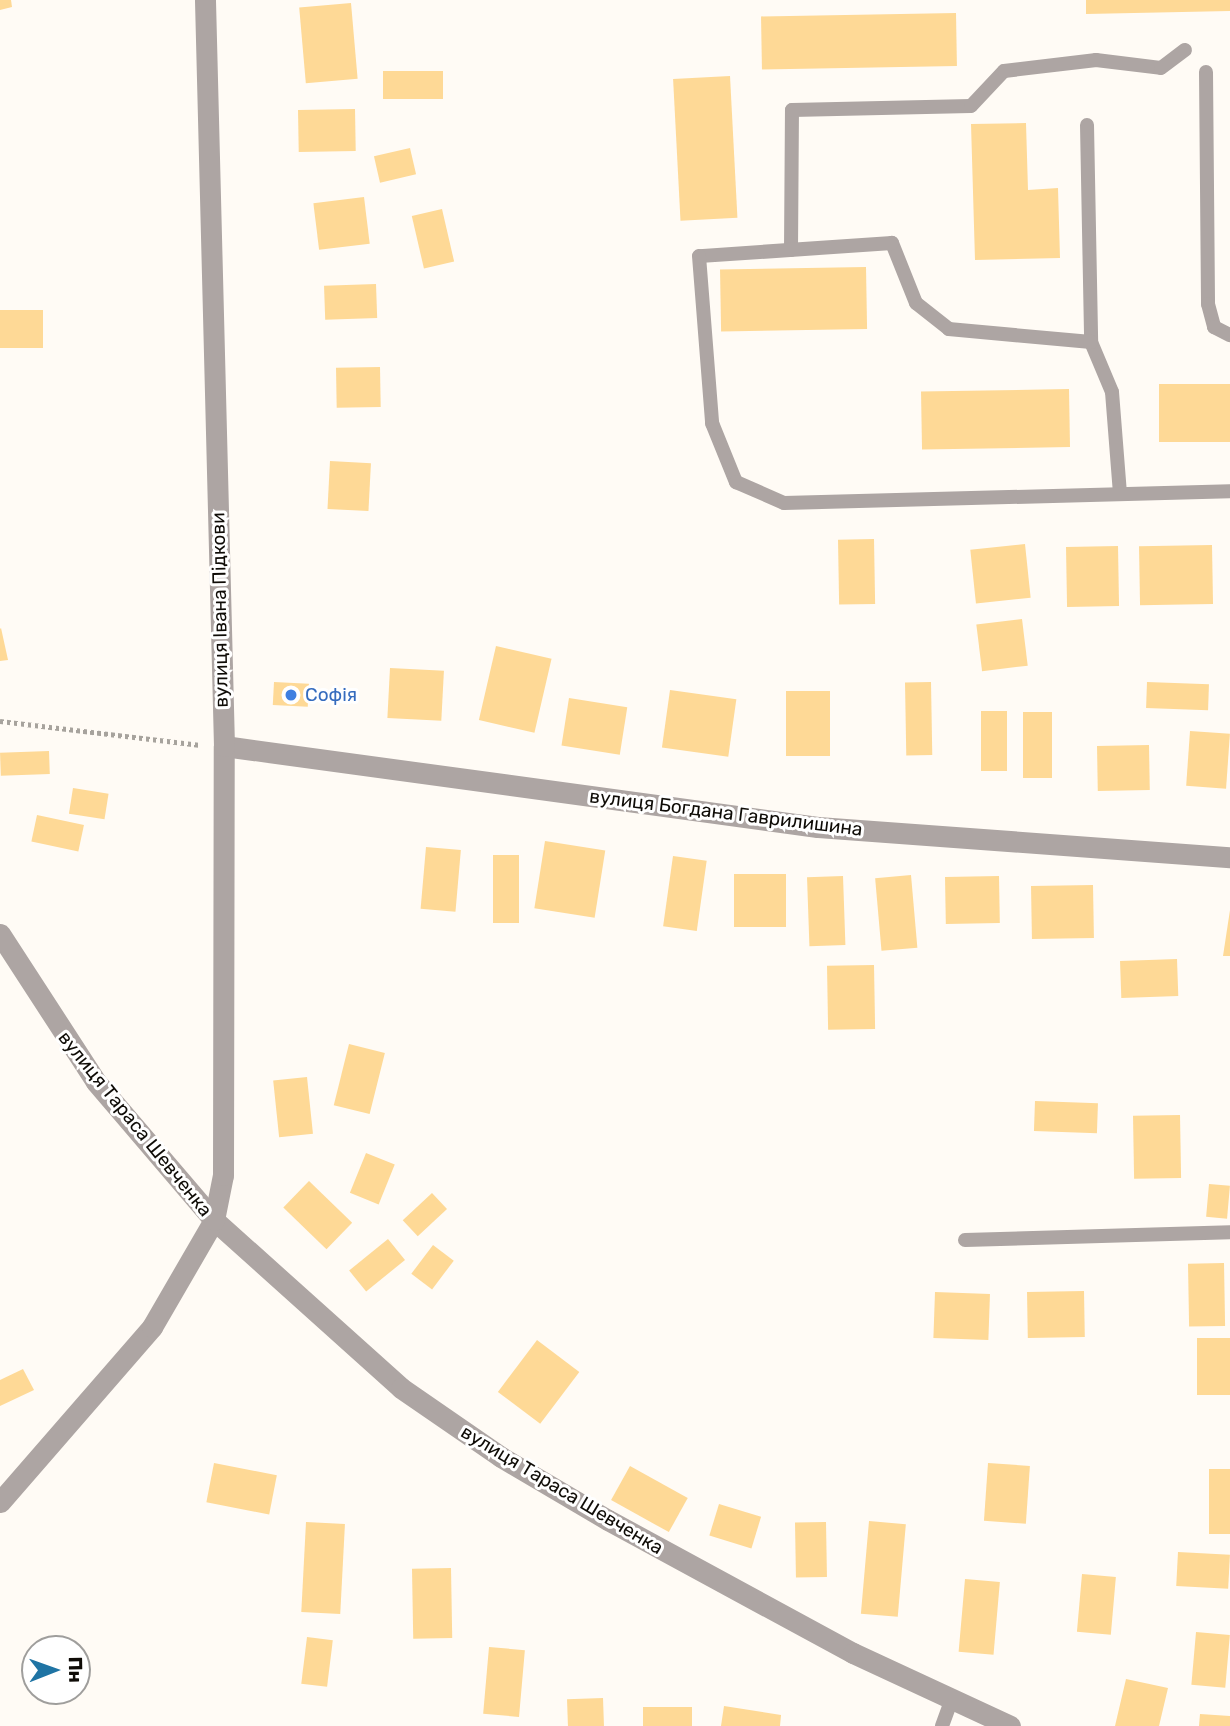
<!DOCTYPE html>
<meta charset="utf-8">
<style>
body{margin:0}
#map{position:relative;width:1230px;height:1726px;overflow:hidden;background:#fffbf5;font-family:Rubik,sans-serif}
div>[style]{position:absolute}
.building>*{inset:0;background:#fed996;transform-origin:0 0}
.path>*{height:4.5px;margin-top:-2.25px;transform-origin:0;background:repeating-linear-gradient(90deg,#a7a39d 0 3.5px,transparent 0 7px)}
.lane>*{height:14px;margin:-7px;padding:0 7px;transform-origin:7px;border-radius:7px;background:#ada5a3}
.street>*{height:21px;margin:-10.5px;padding:0 10.5px;transform-origin:10.5px;border-radius:10.5px;background:#ada5a3}
.dots>*{width:19px;height:19px;translate:-50% -50%;box-sizing:border-box;border:4px solid #fff;border-radius:50%}
span{translate:-50% -50%;white-space:nowrap;text-align:center;line-height:1.15;-webkit-text-stroke:6px #fff;paint-order:stroke}
.street-label{font-size:19px;color:#0f0c07}
.shop-label{font-size:19px;color:#366cbe}
.left{translate:0 -50%;text-align:left}
.north{position:absolute;left:21px;top:1635px;width:70px;height:70px;box-sizing:border-box;background:#fff;border:2px solid #9f9e9c;border-radius:50%;rotate:89deg;font-size:19px;font-weight:700;line-height:28px;text-align:center;color:#0f0c07}
.north::after{content:'';display:block;margin:auto;width:24px;height:32px;background:#1f74a4;clip-path:polygon(50% 0,100% 100%,50% 72%,0 100%)}
</style>
<div id="map">
<div class="building">
<div style="clip-path:polygon(0 0,11px 0,12px 7px,0 10px)"></div>
<div style="clip-path:polygon(1086px 0,1230px 0,1230px 11px,1086px 14px)"></div>
<div style="left:351px;top:3px;width:76px;height:52px;rotate:85deg"></div>
<div style="left:956px;top:13px;width:53px;height:195px;rotate:89deg"></div>
<div style="left:443px;top:71px;width:28px;height:60px;rotate:90deg"></div>
<div style="left:730px;top:76px;width:142px;height:57px;rotate:87deg"></div>
<div style="left:355px;top:109px;width:42px;height:57px;rotate:89deg"></div>
<div style="clip-path:polygon(1026px 123px,1028px 190px,1058px 188px,1060px 258px,975px 260px,971px 124px)"></div>
<div style="left:410px;top:148px;width:27px;height:37px;rotate:77deg"></div>
<div style="left:364px;top:197px;width:47px;height:51px;rotate:83deg"></div>
<div style="left:442px;top:209px;width:54px;height:31px;rotate:77deg"></div>
<div style="left:866px;top:267px;width:62px;height:146px;rotate:89deg"></div>
<div style="left:376px;top:284px;width:34px;height:52px;rotate:88deg"></div>
<div style="left:0;top:310px;width:43px;height:38px"></div>
<div style="left:380px;top:367px;width:40px;height:44px;rotate:89deg"></div>
<div style="left:1230px;top:384px;width:58px;height:71px;rotate:90deg"></div>
<div style="left:1069px;top:389px;width:58px;height:148px;rotate:89deg"></div>
<div style="left:330px;top:461px;width:41px;height:48px;rotate:3deg"></div>
<div style="left:874px;top:539px;width:65px;height:36px;rotate:89deg"></div>
<div style="left:1025px;top:544px;width:54px;height:55px;rotate:84deg"></div>
<div style="left:1212px;top:545px;width:59px;height:73px;rotate:89deg"></div>
<div style="left:1118px;top:546px;width:60px;height:52px;rotate:89deg"></div>
<div style="left:1022px;top:619px;width:47px;height:46px;rotate:83deg"></div>
<div style="clip-path:polygon(1px 628px,8px 660px,0 661px,0 629px)"></div>
<div style="left:496px;top:646px;width:57px;height:76px;rotate:13deg"></div>
<div style="left:390px;top:668px;width:54px;height:50px;rotate:3deg"></div>
<div style="left:274px;top:682px;width:35px;height:23px;rotate:3deg"></div>
<div style="left:931px;top:682px;width:73px;height:26px;rotate:89deg"></div>
<div style="left:1147px;top:682px;width:62px;height:26px;rotate:2deg"></div>
<div style="left:670px;top:690px;width:67px;height:58px;rotate:8deg"></div>
<div style="left:786px;top:691px;width:44px;height:65px"></div>
<div style="left:569px;top:698px;width:59px;height:48px;rotate:9deg"></div>
<div style="left:981px;top:711px;width:26px;height:60px"></div>
<div style="left:1023px;top:712px;width:29px;height:66px"></div>
<div style="left:1190px;top:731px;width:40px;height:55px;rotate:4deg"></div>
<div style="left:1149px;top:745px;width:45px;height:52px;rotate:89deg"></div>
<div style="left:49px;top:751px;width:23px;height:49px;rotate:88deg"></div>
<div style="left:73px;top:788px;width:36px;height:26px;rotate:9deg"></div>
<div style="left:37px;top:815px;width:48px;height:27px;rotate:12deg"></div>
<div style="left:545px;top:841px;width:61px;height:68px;rotate:9deg"></div>
<div style="left:426px;top:847px;width:35px;height:62px;rotate:5deg"></div>
<div style="left:493px;top:855px;width:26px;height:68px"></div>
<div style="left:673px;top:856px;width:34px;height:71px;rotate:8deg"></div>
<div style="left:734px;top:874px;width:52px;height:53px"></div>
<div style="left:911px;top:875px;width:73px;height:36px;rotate:85deg"></div>
<div style="left:843px;top:876px;width:69px;height:36px;rotate:88deg"></div>
<div style="left:999px;top:876px;width:47px;height:54px;rotate:89deg"></div>
<div style="left:1093px;top:885px;width:53px;height:62px;rotate:89deg"></div>
<div style="clip-path:polygon(1230px 910px,1230px 956px,1223px 956px)"></div>
<div style="left:1177px;top:959px;width:37px;height:57px;rotate:88deg"></div>
<div style="left:874px;top:965px;width:64px;height:47px;rotate:89deg"></div>
<div style="left:349px;top:1044px;width:37px;height:63px;rotate:14deg"></div>
<div style="left:307px;top:1077px;width:57px;height:34px;rotate:84deg"></div>
<div style="left:1035px;top:1101px;width:63px;height:30px;rotate:2deg"></div>
<div style="left:1180px;top:1115px;width:63px;height:47px;rotate:89deg"></div>
<div style="left:366px;top:1153px;width:31px;height:43px;rotate:22deg"></div>
<div style="left:309px;top:1181px;width:60px;height:37px;rotate:44deg"></div>
<div style="left:1209px;top:1184px;width:21px;height:33px;rotate:5deg"></div>
<div style="left:432px;top:1193px;width:22px;height:40px;rotate:47deg"></div>
<div style="left:388px;top:1239px;width:27px;height:50px;rotate:51deg"></div>
<div style="left:433px;top:1245px;width:26px;height:36px;rotate:37deg"></div>
<div style="left:1224px;top:1263px;width:63px;height:36px;rotate:89deg"></div>
<div style="left:1084px;top:1291px;width:46px;height:57px;rotate:89deg"></div>
<div style="left:935px;top:1292px;width:55px;height:46px;rotate:2deg"></div>
<div style="left:1197px;top:1338px;width:33px;height:57px"></div>
<div style="left:537px;top:1340px;width:53px;height:65px;rotate:37deg"></div>
<div style="clip-path:polygon(23px 1369px,34px 1390px,0 1406px,0 1380px)"></div>
<div style="left:214px;top:1463px;width:64px;height:40px;rotate:11deg"></div>
<div style="left:988px;top:1463px;width:42px;height:58px;rotate:4deg"></div>
<div style="left:630px;top:1466px;width:66px;height:39px;rotate:29deg"></div>
<div style="left:1209px;top:1469px;width:21px;height:65px"></div>
<div style="left:719px;top:1504px;width:44px;height:33px;rotate:17deg"></div>
<div style="left:869px;top:1521px;width:37px;height:93px;rotate:5deg"></div>
<div style="left:306px;top:1522px;width:39px;height:90px;rotate:3deg"></div>
<div style="left:826px;top:1522px;width:55px;height:31px;rotate:89deg"></div>
<div style="left:1178px;top:1552px;width:52px;height:34px;rotate:3deg"></div>
<div style="left:451px;top:1568px;width:70px;height:39px;rotate:89deg"></div>
<div style="left:1082px;top:1574px;width:34px;height:58px;rotate:5deg"></div>
<div style="left:965px;top:1579px;width:35px;height:73px;rotate:5deg"></div>
<div style="left:1196px;top:1632px;width:34px;height:53px;rotate:5deg"></div>
<div style="left:307px;top:1637px;width:26px;height:47px;rotate:7deg"></div>
<div style="left:489px;top:1647px;width:36px;height:67px;rotate:5deg"></div>
<div style="clip-path:polygon(1126px 1679px,1168px 1688px,1159px 1726px,1115px 1726px)"></div>
<div style="left:603px;top:1698px;width:28px;height:36px;rotate:88deg"></div>
<div style="clip-path:polygon(724px 1706px,781px 1715px,780px 1726px,721px 1726px)"></div>
<div style="left:643px;top:1707px;width:49px;height:19px"></div>
<div style="clip-path:polygon(1200px 1714px,1230px 1716px,1230px 1726px,1199px 1726px)"></div>
</div>
<div class="path">
<div style="left:0;top:721px;width:202px;rotate:6.8deg"></div>
</div>
<div class="lane">
<div style="left:1206px;top:72px;width:232px;rotate:89.5deg"></div>
<div style="left:1208px;top:304px;width:24px;rotate:75deg"></div>
<div style="left:1214px;top:327px;width:18px;rotate:27deg"></div>
<div style="left:1087px;top:125px;width:217px;rotate:88.9deg"></div>
<div style="left:1091px;top:342px;width:54px;rotate:67.2deg"></div>
<div style="left:1112px;top:392px;width:101px;rotate:85.5deg"></div>
<div style="left:791px;top:250px;width:140px;rotate:-89.6deg"></div>
<div style="left:792px;top:110px;width:179px;rotate:-1.3deg"></div>
<div style="left:971px;top:106px;width:48px;rotate:-46.7deg"></div>
<div style="left:1004px;top:71px;width:93px;rotate:-6.8deg"></div>
<div style="left:1096px;top:60px;width:65px;rotate:7deg"></div>
<div style="left:1161px;top:68px;width:30px;rotate:-37deg"></div>
<div style="left:1091px;top:342px;width:143px;rotate:-174.8deg"></div>
<div style="left:949px;top:329px;width:42px;rotate:-141.8deg"></div>
<div style="left:916px;top:303px;width:65px;rotate:-111.8deg"></div>
<div style="left:892px;top:243px;width:193px;rotate:176.1deg"></div>
<div style="left:699px;top:256px;width:168px;rotate:85.5deg"></div>
<div style="left:712px;top:423px;width:64px;rotate:67.9deg"></div>
<div style="left:736px;top:482px;width:52px;rotate:23.6deg"></div>
<div style="left:784px;top:503px;width:446px;rotate:-1.5deg"></div>
<div style="left:965px;top:1240px;width:265px;rotate:-1.7deg"></div>
<div style="left:942px;top:1726px;width:29px;rotate:-70deg"></div>
</div>
<div class="street">
<div style="left:224px;top:746px;width:599px;rotate:7.77deg"></div>
<div style="left:818px;top:827px;width:413px;rotate:4.2deg"></div>
<div style="left:0;top:934px;width:176px;rotate:57deg"></div>
<div style="left:96px;top:1082px;width:182px;rotate:49.5deg"></div>
<div style="left:214px;top:1220px;width:251px;rotate:41.9deg"></div>
<div style="left:401px;top:1388px;width:121px;rotate:34.6deg"></div>
<div style="left:501px;top:1457px;width:124px;rotate:30.5deg"></div>
<div style="left:608px;top:1520px;width:279px;rotate:28.5deg"></div>
<div style="left:853px;top:1653px;width:173px;rotate:24.9deg"></div>
<div style="left:0;top:1502px;width:232px;rotate:-49deg"></div>
<div style="left:152px;top:1327px;width:124px;rotate:-59.9deg"></div>
<div style="left:214px;top:1220px;width:46px;rotate:-78.7deg"></div>
<div style="left:223px;top:1175px;width:429px;rotate:-89.9deg"></div>
<div style="left:224px;top:746px;width:746px;rotate:-91.46deg"></div>
</div>
<div class="dots">
<div style="left:291px;top:695px;background:#3f7fe0"></div>
</div>
<div class="street-label">
<span style="left:220px;top:610px;rotate:-91deg">вулиця Івана Підкови</span>
<span style="left:726px;top:813px;rotate:7deg">вулиця Богдана Гаврилишина</span>
<span style="left:135px;top:1124px;rotate:51deg">вулиця Тараса Шевченка</span>
<span style="left:562px;top:1490px;rotate:31deg">вулиця Тараса Шевченка</span>
</div>
<div class="shop-label">
<span class="left" style="left:305px;top:695px">Софія</span>
</div>
<div class="north">Пн</div>
</div>
